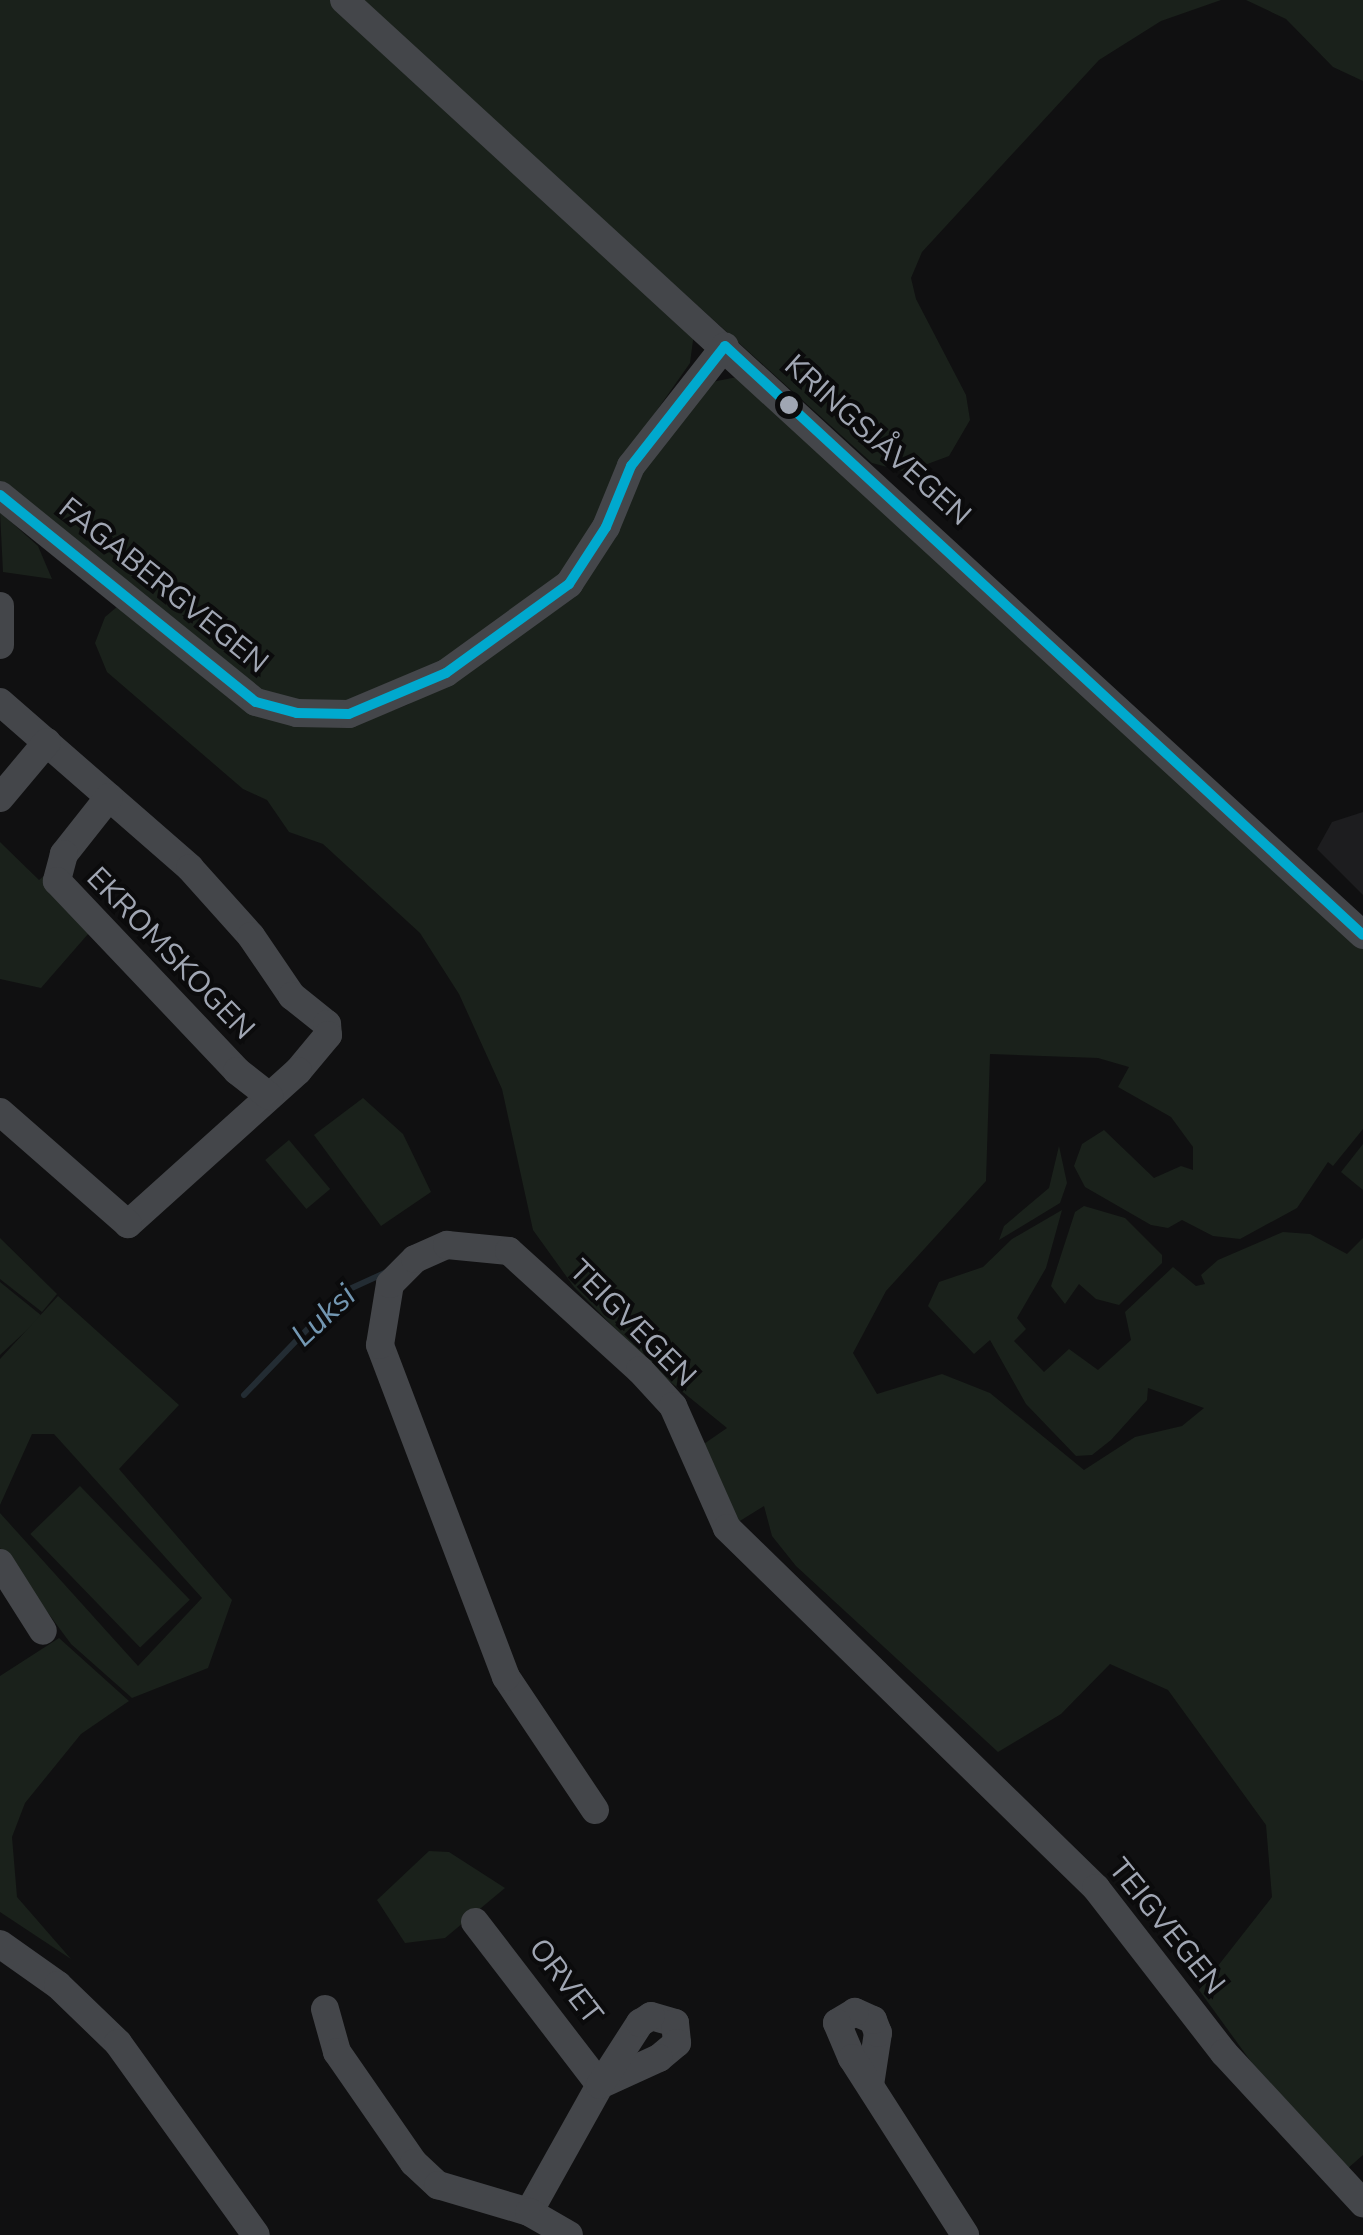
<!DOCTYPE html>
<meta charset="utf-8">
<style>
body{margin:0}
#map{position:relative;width:1363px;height:2235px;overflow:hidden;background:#101011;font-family:"Nunito Sans",sans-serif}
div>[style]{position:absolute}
.built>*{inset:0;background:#1d1d1f}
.green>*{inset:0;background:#1a211b;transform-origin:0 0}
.stream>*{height:6px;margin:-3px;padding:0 3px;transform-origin:3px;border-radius:3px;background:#232c33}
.minor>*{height:28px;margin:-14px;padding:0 14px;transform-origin:14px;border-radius:14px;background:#44464a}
.bus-1>*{height:10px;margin:-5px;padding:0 5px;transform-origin:5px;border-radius:5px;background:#00a9ce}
.dots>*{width:28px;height:28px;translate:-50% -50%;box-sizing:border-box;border:5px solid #0b0b0c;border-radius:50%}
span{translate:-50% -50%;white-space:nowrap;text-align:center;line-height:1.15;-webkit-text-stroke:8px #0b0b0c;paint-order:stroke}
.street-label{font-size:30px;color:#a0a6b3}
.water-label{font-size:32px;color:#7397b2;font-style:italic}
</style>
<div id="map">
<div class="built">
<div style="clip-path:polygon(1363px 812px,1363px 895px,1317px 849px,1332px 822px)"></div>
</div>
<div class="green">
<div style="clip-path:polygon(0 0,331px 0,694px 333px,690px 363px,627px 453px,596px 523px,555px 584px,444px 663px,366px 698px,323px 705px,261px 692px,0 483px)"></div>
<div style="clip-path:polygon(359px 0,1221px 0,1161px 21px,1099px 60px,922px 252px,911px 278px,916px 299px,966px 395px,970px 420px,949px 456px,906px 472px,872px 463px)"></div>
<div style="clip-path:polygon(1246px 0,1363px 0,1363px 81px,1333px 67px,1286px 19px)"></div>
<div style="clip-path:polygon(737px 377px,1363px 948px,1363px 1129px,1333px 1166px,1328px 1162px,1297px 1208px,1240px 1239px,1213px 1236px,1182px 1220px,1168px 1228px,1151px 1225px,1085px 1187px,1074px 1166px,1082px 1144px,1104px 1130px,1154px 1178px,1181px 1166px,1193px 1170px,1193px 1147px,1171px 1117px,1118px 1087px,1129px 1067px,1098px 1058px,990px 1054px,986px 1181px,886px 1291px,853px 1353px,877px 1394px,942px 1374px,990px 1393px,1084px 1470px,1135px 1437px,1182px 1426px,1204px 1408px,1148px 1388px,1147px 1400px,1111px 1440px,1092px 1455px,1076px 1456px,1026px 1404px,990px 1340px,974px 1354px,928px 1306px,939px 1282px,983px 1267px,1012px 1239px,1062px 1210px,1046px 1268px,1017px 1318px,1026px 1329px,1014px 1341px,1044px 1372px,1069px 1349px,1098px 1370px,1131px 1340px,1125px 1312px,1173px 1267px,1196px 1286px,1205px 1284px,1201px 1275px,1218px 1260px,1283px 1232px,1310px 1234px,1347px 1254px,1363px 1238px,1363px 2155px,1347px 2169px,1252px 2063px,1199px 1990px,1272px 1897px,1266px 1825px,1168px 1690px,1110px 1664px,1061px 1714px,998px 1752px,796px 1566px,772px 1536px,764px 1506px,735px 1524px,698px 1448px,727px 1428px,657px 1371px,574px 1287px,533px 1230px,502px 1089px,459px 994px,420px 933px,323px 844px,289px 832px,267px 800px,243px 789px,107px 672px,95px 643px,105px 617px,118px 606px,254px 712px,386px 713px,407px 705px,468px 672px,560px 607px,644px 463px,712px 382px)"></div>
<div style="clip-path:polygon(0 512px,38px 546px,52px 579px,3px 572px)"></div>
<div style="clip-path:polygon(0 842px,39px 880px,50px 871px,95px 926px,41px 988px,0 979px)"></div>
<div style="clip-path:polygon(363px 1098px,403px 1134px,431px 1192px,381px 1226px,314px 1135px)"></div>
<div style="left:289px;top:1140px;width:64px;height:31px;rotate:50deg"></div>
<div style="clip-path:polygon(1363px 1144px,1363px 1190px,1341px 1172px)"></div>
<div style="clip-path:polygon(1059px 1146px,1067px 1183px,1060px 1203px,999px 1240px,1004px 1226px,1049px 1188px)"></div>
<div style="clip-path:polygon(1084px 1206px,1125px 1218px,1162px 1255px,1162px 1263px,1119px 1305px,1096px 1299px,1079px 1284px,1065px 1304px,1051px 1286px,1075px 1212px)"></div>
<div style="clip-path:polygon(0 1238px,57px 1294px,42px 1312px,0 1279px)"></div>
<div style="clip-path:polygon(0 1282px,42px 1316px,0 1355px)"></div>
<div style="clip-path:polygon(58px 1296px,179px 1405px,119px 1469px,232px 1600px,208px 1668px,132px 1698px,71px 1644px,0 1548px,0 1513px,138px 1666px,202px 1598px,54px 1434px,32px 1434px,0 1505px,0 1359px)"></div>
<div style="left:80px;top:1486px;width:158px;height:69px;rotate:46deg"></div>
<div style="clip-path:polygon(59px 1638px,129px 1701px,81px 1734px,25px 1803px,12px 1837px,17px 1897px,71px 1959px,0 1912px,0 1676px)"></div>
<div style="clip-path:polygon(429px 1851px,449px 1852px,505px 1888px,445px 1938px,405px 1943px,377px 1900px)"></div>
</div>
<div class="stream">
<div style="left:244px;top:1395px;width:143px;rotate:-46.1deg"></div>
<div style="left:343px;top:1292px;width:51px;rotate:-24.5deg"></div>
</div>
<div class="minor">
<div style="left:344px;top:0;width:1383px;rotate:42.54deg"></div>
<div style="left:0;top:495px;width:329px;rotate:39deg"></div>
<div style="left:256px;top:702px;width:42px;rotate:15deg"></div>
<div style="left:297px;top:713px;width:52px;rotate:1.1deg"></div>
<div style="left:349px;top:714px;width:105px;rotate:-22.9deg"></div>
<div style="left:446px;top:673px;width:152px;rotate:-35.9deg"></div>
<div style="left:569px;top:584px;width:68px;rotate:-57deg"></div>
<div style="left:606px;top:527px;width:66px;rotate:-67.7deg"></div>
<div style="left:631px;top:466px;width:152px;rotate:-51.9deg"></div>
<div style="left:0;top:606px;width:39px;rotate:90deg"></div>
<div style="left:0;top:702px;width:252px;rotate:41.1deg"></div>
<div style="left:190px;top:868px;width:91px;rotate:48.1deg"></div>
<div style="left:251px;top:936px;width:73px;rotate:55.7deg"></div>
<div style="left:292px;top:996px;width:45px;rotate:38.7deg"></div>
<div style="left:327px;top:1024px;width:11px;rotate:85deg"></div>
<div style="left:328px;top:1035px;width:47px;rotate:129.8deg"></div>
<div style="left:298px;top:1071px;width:229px;rotate:138deg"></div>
<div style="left:128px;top:1224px;width:170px;rotate:-138.8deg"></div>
<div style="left:109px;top:797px;width:73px;rotate:128.3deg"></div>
<div style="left:64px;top:854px;width:28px;rotate:105deg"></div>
<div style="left:57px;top:881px;width:262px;rotate:46.5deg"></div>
<div style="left:237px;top:1071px;width:41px;rotate:38deg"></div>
<div style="left:0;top:798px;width:73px;rotate:-50deg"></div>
<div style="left:0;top:1563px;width:80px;rotate:57.7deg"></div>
<div style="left:595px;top:1810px;width:160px;rotate:-123.8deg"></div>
<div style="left:506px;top:1677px;width:355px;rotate:-110.8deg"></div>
<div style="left:380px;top:1345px;width:62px;rotate:-80.7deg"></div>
<div style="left:390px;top:1284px;width:35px;rotate:-45deg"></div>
<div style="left:415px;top:1259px;width:35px;rotate:-24deg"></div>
<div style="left:447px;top:1245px;width:62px;rotate:5.5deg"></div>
<div style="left:509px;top:1251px;width:177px;rotate:42.3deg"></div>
<div style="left:640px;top:1370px;width:49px;rotate:47.5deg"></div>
<div style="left:673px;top:1406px;width:133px;rotate:66.1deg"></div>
<div style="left:727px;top:1528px;width:516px;rotate:44.29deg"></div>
<div style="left:1096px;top:1888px;width:209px;rotate:52.2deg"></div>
<div style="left:1224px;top:2053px;width:205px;rotate:47.2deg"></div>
<div style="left:475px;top:1922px;width:205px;rotate:52.5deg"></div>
<div style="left:600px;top:2085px;width:145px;rotate:119.2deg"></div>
<div style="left:0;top:1944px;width:71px;rotate:35.3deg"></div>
<div style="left:58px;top:1985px;width:83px;rotate:44deg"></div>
<div style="left:118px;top:2043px;width:236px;rotate:54.3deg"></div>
<div style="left:325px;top:2009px;width:45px;rotate:74.4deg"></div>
<div style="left:337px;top:2052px;width:135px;rotate:55.3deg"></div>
<div style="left:414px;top:2163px;width:33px;rotate:43deg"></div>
<div style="left:438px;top:2185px;width:95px;rotate:16.5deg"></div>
<div style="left:529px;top:2212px;width:46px;rotate:29.9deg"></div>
<div style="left:651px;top:2016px;width:25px;rotate:16deg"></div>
<div style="left:675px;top:2023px;width:20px;rotate:84deg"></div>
<div style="left:677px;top:2043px;width:23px;rotate:140deg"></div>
<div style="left:659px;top:2058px;width:65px;rotate:155.4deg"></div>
<div style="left:600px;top:2085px;width:74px;rotate:-57.2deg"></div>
<div style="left:640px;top:2023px;width:13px;rotate:-32deg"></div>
<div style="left:870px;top:2085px;width:53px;rotate:-81.3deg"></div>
<div style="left:878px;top:2033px;width:14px;rotate:-111deg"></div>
<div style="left:873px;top:2020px;width:20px;rotate:-156deg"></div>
<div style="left:855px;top:2012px;width:21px;rotate:149deg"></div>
<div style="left:837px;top:2023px;width:38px;rotate:67deg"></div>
<div style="left:852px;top:2058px;width:210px;rotate:57.4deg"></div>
</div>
<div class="bus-1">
<div style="left:0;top:495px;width:329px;rotate:39deg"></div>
<div style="left:256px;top:702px;width:42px;rotate:15deg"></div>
<div style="left:297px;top:713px;width:52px;rotate:1.1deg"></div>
<div style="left:349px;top:714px;width:105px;rotate:-22.9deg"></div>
<div style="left:446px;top:673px;width:152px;rotate:-35.9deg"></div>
<div style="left:569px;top:584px;width:68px;rotate:-57deg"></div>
<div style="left:606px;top:527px;width:66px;rotate:-67.7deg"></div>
<div style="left:631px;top:466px;width:152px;rotate:-51.9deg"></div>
<div style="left:725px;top:346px;width:868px;rotate:42.71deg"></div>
</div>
<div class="dots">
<div style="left:789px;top:405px;background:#a0a6b3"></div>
</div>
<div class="street-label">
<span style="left:877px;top:441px;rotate:42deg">KRINGSJÅVEGEN</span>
<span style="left:163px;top:586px;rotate:39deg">FAGABERGVEGEN</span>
<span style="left:170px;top:954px;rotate:46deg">EKROMSKOGEN</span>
<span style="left:632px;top:1324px;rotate:45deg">TEIGVEGEN</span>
<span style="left:1166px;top:1927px;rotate:51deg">TEIGVEGEN</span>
<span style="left:565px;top:1982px;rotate:52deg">ORVET</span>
</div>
<div class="water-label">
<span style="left:324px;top:1316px;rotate:-43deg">Luksi</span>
</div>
</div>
